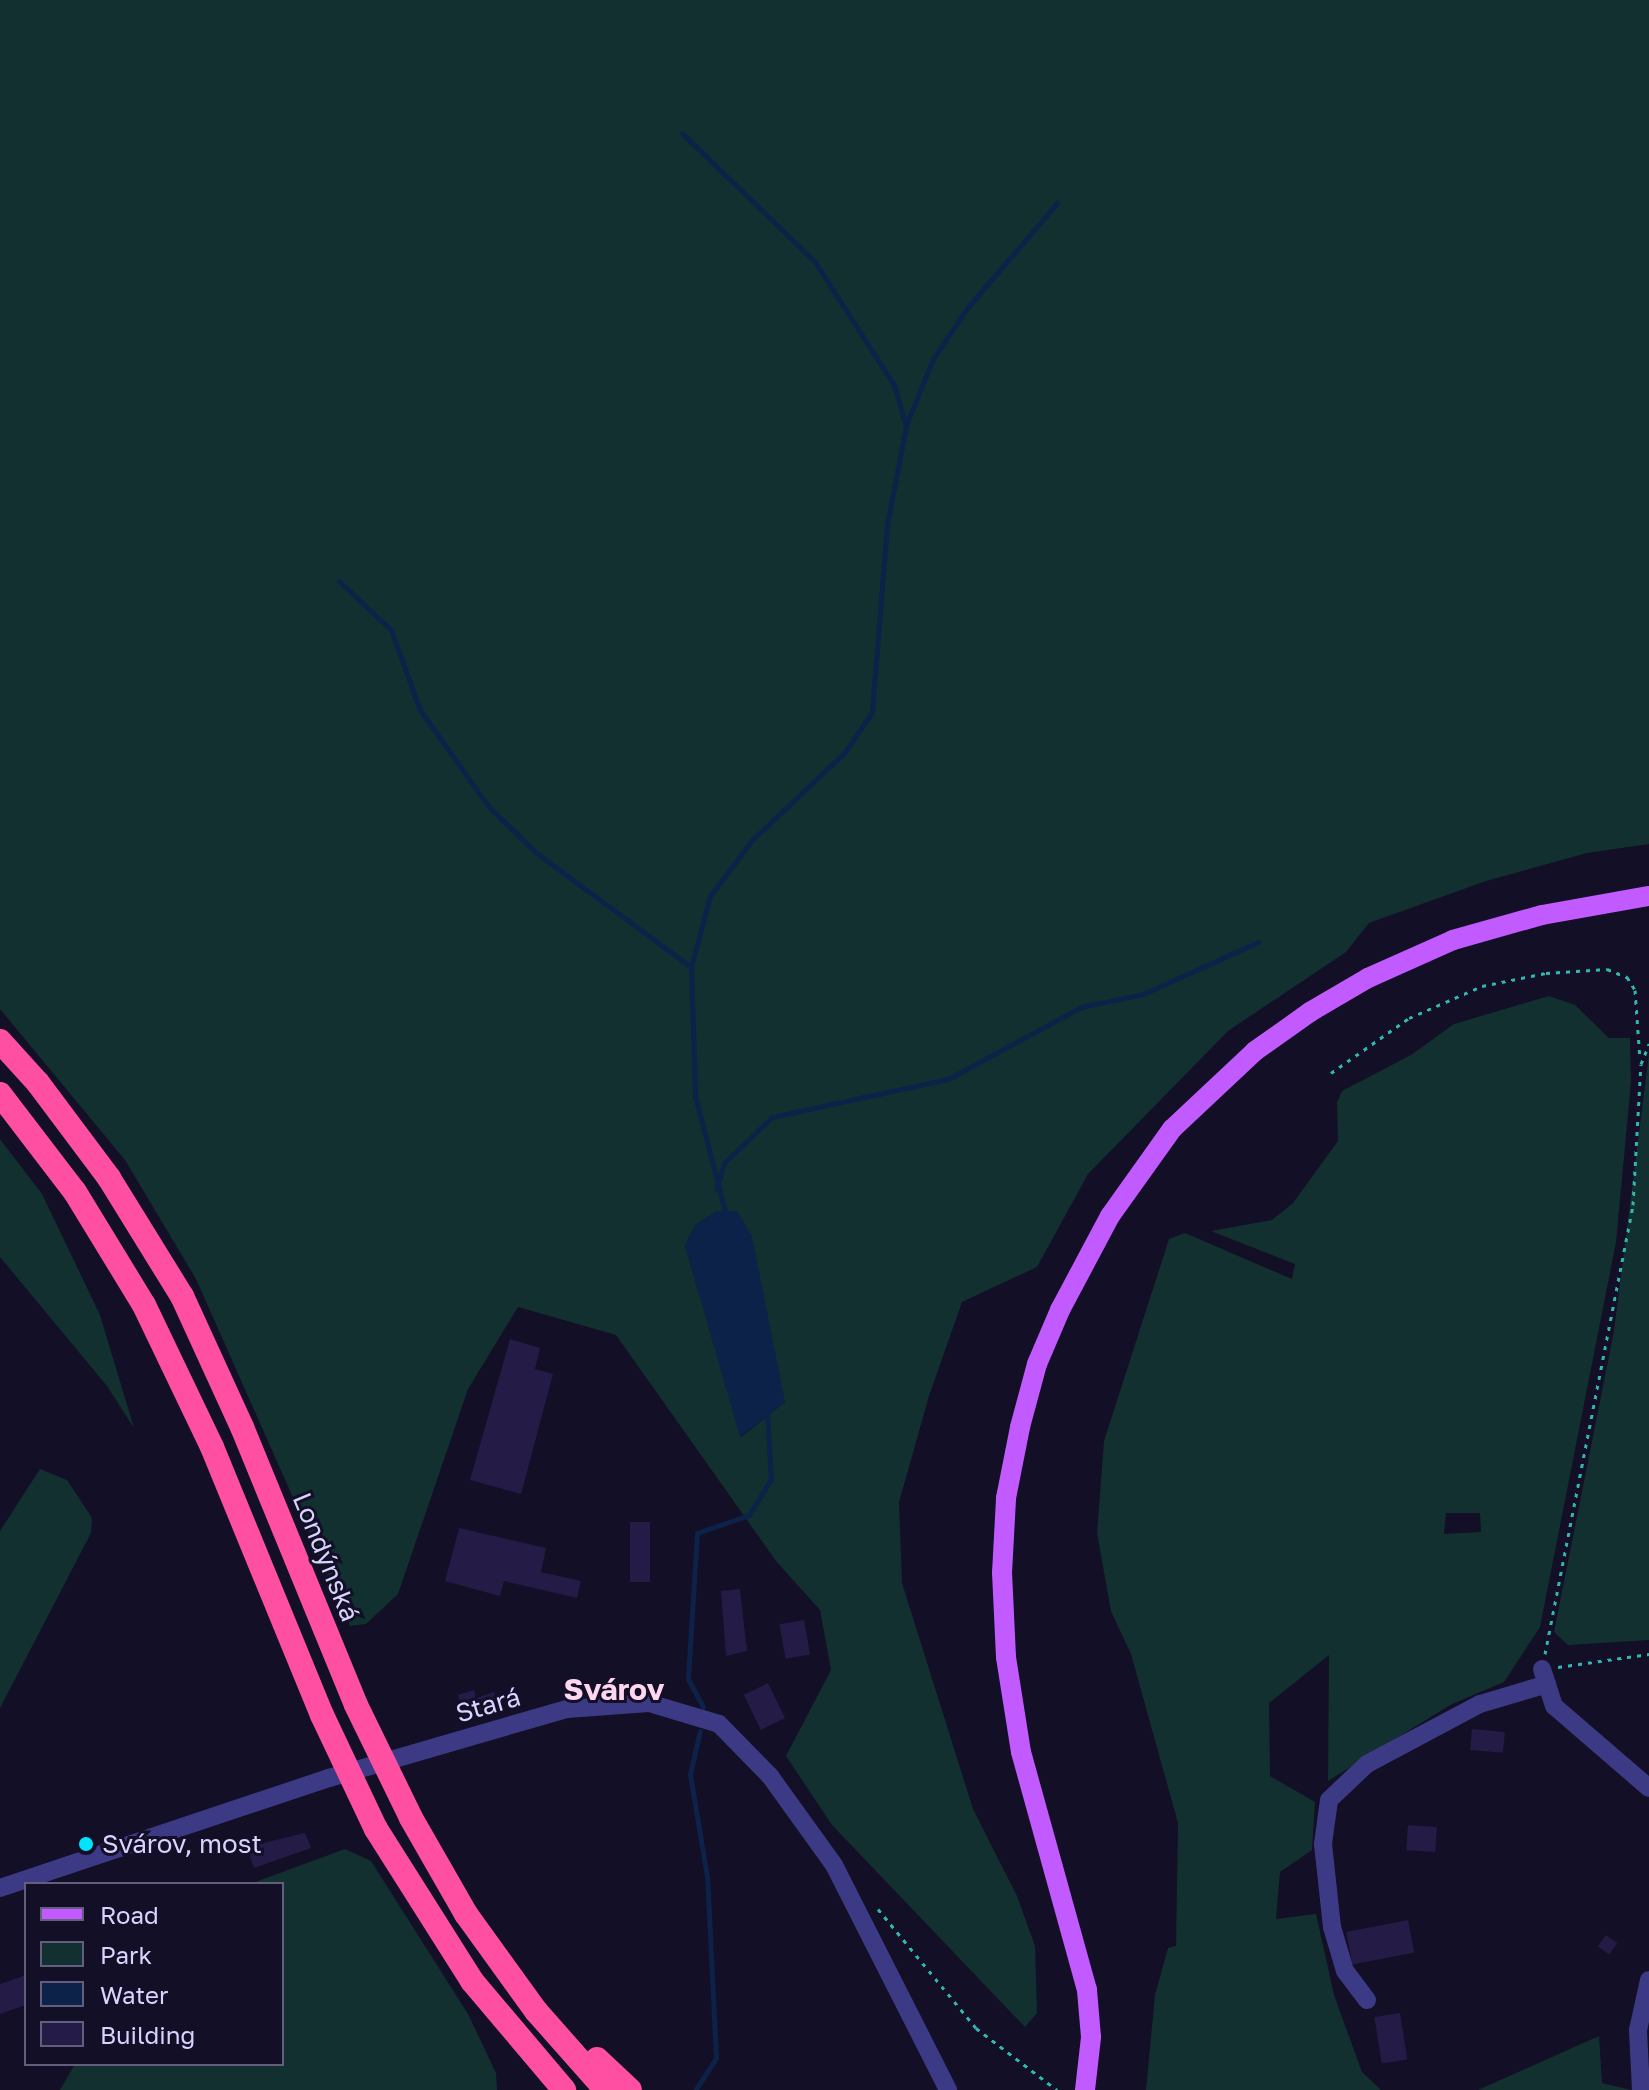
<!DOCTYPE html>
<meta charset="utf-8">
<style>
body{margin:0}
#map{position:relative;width:1649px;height:2090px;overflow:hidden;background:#130f26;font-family:"Golos Text",sans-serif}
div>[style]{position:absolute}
.green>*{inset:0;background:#12302f}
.water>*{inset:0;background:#0c2248}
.stream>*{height:5px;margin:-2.5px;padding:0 2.5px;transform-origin:2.5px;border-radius:2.5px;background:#0c2248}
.building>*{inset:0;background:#241b47;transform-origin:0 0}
.path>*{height:3px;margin-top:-1.5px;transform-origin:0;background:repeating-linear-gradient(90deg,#2fb8b0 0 4px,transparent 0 10px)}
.minor>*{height:18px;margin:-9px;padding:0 9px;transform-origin:9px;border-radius:9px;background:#3d3a85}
.major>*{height:20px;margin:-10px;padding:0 10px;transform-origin:10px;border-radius:10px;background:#c25bff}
.highway>*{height:24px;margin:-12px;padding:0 12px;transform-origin:12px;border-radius:12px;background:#ff4fa3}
.highway-bridge>*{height:24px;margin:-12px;padding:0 12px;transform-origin:12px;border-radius:12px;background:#ff4fa3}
.dots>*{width:22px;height:22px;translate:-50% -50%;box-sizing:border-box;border:4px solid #130f26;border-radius:50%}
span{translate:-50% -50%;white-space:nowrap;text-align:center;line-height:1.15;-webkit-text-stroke:6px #130f26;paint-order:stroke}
.street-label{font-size:26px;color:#d9d4ff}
.poi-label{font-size:26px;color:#d9d4ff}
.left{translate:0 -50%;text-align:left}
.quarter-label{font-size:30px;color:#ffd6f0;font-weight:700}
.legend{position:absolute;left:24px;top:1882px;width:260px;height:184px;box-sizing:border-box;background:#130f26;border:2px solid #625e7d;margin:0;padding:10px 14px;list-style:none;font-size:24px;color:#d9d4ff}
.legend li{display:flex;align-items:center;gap:16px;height:40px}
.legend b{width:40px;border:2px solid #625e7d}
</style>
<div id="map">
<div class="green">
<div style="clip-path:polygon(evenodd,0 0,1649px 0,1649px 844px,1587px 853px,1486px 881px,1369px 923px,1346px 952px,1228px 1031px,1088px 1174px,1037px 1267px,962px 1302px,929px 1396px,899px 1502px,902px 1583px,973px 1809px,1017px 1896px,1035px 1946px,1037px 2013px,1025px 2027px,832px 1825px,786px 1756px,831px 1670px,820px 1610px,776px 1561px,616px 1335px,518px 1307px,468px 1389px,398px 1594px,366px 1624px,350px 1626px,196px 1279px,125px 1160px,0 1009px,0 0,696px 1224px,785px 1402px,741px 1437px,685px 1245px,696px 1224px)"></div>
<div style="clip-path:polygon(evenodd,1549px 996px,1575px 1005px,1609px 1038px,1630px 1038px,1631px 1082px,1616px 1242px,1540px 1627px,1504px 1682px,1450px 1705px,1328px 1781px,1329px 1655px,1269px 1703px,1270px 1776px,1315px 1802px,1312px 1850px,1280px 1872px,1276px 1919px,1316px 1914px,1334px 1995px,1362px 2072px,1381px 2090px,1146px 2090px,1155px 1995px,1168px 1948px,1176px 1946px,1178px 1823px,1131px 1654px,1111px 1611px,1097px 1533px,1104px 1441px,1169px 1239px,1185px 1233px,1292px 1279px,1295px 1264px,1211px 1231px,1272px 1220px,1293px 1203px,1338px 1141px,1337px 1102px,1342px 1091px,1411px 1055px,1454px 1024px,1549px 996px,1446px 1513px,1480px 1513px,1481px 1532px,1444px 1534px,1446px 1513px)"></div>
<div style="clip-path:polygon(1649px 1054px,1649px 1640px,1568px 1645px,1554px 1632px,1614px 1331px)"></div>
<div style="clip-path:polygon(0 1139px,42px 1194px,100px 1315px,134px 1428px,107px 1386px,0 1257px)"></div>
<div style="clip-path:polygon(40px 1469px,67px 1480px,92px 1518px,91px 1533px,0 1708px,0 1531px)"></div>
<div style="clip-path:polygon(345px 1849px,371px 1861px,468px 2014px,496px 2073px,497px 2090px,60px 2090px,75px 2064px,282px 2064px,282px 1884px,250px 1884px)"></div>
<div style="clip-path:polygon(1599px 2036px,1602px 2083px,1631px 2090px,1478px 2090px)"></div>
</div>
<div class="water">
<div style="clip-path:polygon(716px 1211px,737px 1211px,752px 1236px,785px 1402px,740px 1437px,685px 1245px,696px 1224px)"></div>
</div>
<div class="stream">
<div style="left:682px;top:133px;width:185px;rotate:44.1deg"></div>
<div style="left:815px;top:262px;width:146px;rotate:57.3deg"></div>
<div style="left:894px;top:385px;width:43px;rotate:73.7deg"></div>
<div style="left:906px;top:426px;width:101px;rotate:100.9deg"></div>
<div style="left:887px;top:525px;width:188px;rotate:94.6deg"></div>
<div style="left:872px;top:712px;width:48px;rotate:124deg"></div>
<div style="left:845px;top:752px;width:128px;rotate:136.6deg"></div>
<div style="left:752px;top:840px;width:70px;rotate:126.9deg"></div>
<div style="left:710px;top:896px;width:73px;rotate:105deg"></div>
<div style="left:691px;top:967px;width:129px;rotate:88.2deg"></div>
<div style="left:695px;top:1096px;width:123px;rotate:75.4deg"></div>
<div style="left:906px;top:425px;width:71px;rotate:-67.8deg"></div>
<div style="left:933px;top:359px;width:63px;rotate:-56.1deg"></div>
<div style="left:968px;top:307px;width:137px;rotate:-49.4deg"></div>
<div style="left:339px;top:581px;width:71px;rotate:43.3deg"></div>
<div style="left:391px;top:630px;width:85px;rotate:70.1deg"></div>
<div style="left:420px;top:710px;width:119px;rotate:54.6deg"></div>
<div style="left:489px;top:807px;width:64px;rotate:44.4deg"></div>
<div style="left:535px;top:852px;width:194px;rotate:36.4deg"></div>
<div style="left:716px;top:1189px;width:27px;rotate:-73deg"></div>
<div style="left:724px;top:1163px;width:66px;rotate:-43.8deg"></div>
<div style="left:772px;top:1117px;width:180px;rotate:-12.2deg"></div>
<div style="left:948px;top:1079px;width:151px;rotate:-28.4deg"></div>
<div style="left:1081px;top:1007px;width:63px;rotate:-11.8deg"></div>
<div style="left:1143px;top:994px;width:126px;rotate:-24.3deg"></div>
<div style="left:703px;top:1707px;width:32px;rotate:-118deg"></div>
<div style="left:688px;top:1679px;width:146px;rotate:-86.5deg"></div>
<div style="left:697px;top:1533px;width:55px;rotate:-19.1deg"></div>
<div style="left:749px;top:1515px;width:42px;rotate:-58.6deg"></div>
<div style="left:771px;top:1479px;width:66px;rotate:-93.5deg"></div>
<div style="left:696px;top:2089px;width:37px;rotate:-57deg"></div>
<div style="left:716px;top:2058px;width:181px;rotate:-92.8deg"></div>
<div style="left:707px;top:1877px;width:104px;rotate:-99.4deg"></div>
<div style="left:690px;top:1774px;width:44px;rotate:-76.9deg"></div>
</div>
<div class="building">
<div style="clip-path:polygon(510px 1339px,540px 1348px,535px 1369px,553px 1374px,521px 1494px,470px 1480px)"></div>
<div style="left:630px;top:1522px;width:20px;height:60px"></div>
<div style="clip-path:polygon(459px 1528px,546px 1548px,541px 1572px,581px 1581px,577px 1598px,504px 1581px,500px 1596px,445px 1581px)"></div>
<div style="clip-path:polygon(740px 1589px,747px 1651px,726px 1656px,721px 1591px)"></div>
<div style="left:804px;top:1620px;width:35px;height:25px;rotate:80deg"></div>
<div style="left:768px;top:1683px;width:39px;height:27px;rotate:64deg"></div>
<div style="clip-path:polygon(474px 1690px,476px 1698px,494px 1692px,499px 1708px,465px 1719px,458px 1695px)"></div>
<div style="left:1472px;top:1729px;width:33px;height:21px;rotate:5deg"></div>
<div style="left:1408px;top:1825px;width:29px;height:25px;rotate:4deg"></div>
<div style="clip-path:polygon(305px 1833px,311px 1848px,254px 1868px,247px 1847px)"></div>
<div style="left:1408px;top:1920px;width:33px;height:63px;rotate:79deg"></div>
<div style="left:1606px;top:1935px;width:14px;height:14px;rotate:36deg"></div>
<div style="clip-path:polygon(26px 1975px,26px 2005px,0 2014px,0 1984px)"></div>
<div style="left:1400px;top:2013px;width:47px;height:26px;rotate:81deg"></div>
</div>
<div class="path">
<div style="left:1331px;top:1073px;width:95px;rotate:-35.2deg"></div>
<div style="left:1409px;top:1018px;width:80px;rotate:-23.7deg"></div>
<div style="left:1482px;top:986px;width:65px;rotate:-11.5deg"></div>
<div style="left:1546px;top:973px;width:61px;rotate:-3.8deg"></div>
<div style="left:1607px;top:969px;width:22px;rotate:22deg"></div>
<div style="left:1627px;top:977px;width:15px;rotate:58deg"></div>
<div style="left:1635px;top:990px;width:69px;rotate:85.9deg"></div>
<div style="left:1545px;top:1654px;width:458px;rotate:-78.9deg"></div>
<div style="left:1633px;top:1205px;width:141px;rotate:-86.8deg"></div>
<div style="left:1641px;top:1064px;width:22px;rotate:-68deg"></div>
<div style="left:1558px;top:1667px;width:92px;rotate:-8.1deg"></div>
<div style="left:878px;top:1909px;width:154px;rotate:50.5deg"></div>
<div style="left:976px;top:2028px;width:102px;rotate:37.4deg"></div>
</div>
<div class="minor">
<div style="left:1542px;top:1669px;width:39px;rotate:72deg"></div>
<div style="left:1554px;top:1706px;width:125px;rotate:40.8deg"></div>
<div style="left:0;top:1888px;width:347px;rotate:-18.5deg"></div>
<div style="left:329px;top:1778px;width:248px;rotate:-16.2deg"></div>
<div style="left:567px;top:1709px;width:82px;rotate:-4.2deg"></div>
<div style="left:649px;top:1703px;width:73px;rotate:16.7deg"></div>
<div style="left:719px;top:1724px;width:73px;rotate:45.6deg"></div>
<div style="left:770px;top:1776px;width:110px;rotate:54.3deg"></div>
<div style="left:834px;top:1865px;width:252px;rotate:63.1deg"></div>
<div style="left:1367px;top:2000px;width:36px;rotate:-127deg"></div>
<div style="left:1345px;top:1971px;width:46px;rotate:-106.5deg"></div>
<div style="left:1332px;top:1927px;width:83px;rotate:-96.2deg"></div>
<div style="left:1323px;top:1844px;width:44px;rotate:-82.2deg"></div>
<div style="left:1329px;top:1800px;width:52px;rotate:-43.5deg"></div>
<div style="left:1367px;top:1764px;width:128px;rotate:-28deg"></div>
<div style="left:1480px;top:1704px;width:70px;rotate:-16.6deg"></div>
<div style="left:1641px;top:2090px;width:60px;rotate:-92.9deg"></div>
<div style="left:1638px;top:2030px;width:51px;rotate:-77.6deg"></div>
</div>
<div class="major">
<div style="left:1085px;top:2090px;width:53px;rotate:-83.5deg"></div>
<div style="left:1091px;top:2037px;width:47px;rotate:-94.9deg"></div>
<div style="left:1087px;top:1990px;width:247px;rotate:-105.5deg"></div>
<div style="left:1021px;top:1752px;width:96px;rotate:-99deg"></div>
<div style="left:1006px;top:1657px;width:84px;rotate:-92.7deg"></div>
<div style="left:1002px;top:1573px;width:75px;rotate:-86.9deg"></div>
<div style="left:1006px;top:1498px;width:72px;rotate:-78.8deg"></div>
<div style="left:1020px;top:1427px;width:65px;rotate:-74.9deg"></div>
<div style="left:1037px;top:1364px;width:59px;rotate:-66.9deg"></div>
<div style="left:1060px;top:1310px;width:106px;rotate:-62deg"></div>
<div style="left:1110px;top:1216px;width:107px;rotate:-54.5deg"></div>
<div style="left:1172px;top:1129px;width:114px;rotate:-43.2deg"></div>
<div style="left:1255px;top:1051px;width:67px;rotate:-35.3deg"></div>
<div style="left:1310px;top:1012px;width:67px;rotate:-30.4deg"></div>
<div style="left:1368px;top:978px;width:93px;rotate:-24.1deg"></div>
<div style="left:1453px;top:940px;width:92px;rotate:-15.7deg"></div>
<div style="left:1542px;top:915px;width:109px;rotate:-10.1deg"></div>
</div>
<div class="highway">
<div style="left:0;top:1041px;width:57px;rotate:47.9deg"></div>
<div style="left:38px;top:1083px;width:119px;rotate:53.2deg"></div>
<div style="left:109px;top:1178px;width:139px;rotate:58.3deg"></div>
<div style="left:182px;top:1296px;width:144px;rotate:65.4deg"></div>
<div style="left:242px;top:1427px;width:300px;rotate:67.7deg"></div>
<div style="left:0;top:1094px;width:123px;rotate:52.6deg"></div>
<div style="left:75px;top:1192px;width:132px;rotate:58.6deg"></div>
<div style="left:144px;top:1305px;width:157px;rotate:64.4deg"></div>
<div style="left:212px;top:1447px;width:290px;rotate:67.7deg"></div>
<div style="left:411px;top:1818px;width:111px;rotate:60.2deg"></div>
<div style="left:466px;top:1914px;width:120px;rotate:54.2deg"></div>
<div style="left:536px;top:2011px;width:106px;rotate:48.5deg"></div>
<div style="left:376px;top:1829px;width:180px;rotate:57.7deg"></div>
<div style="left:472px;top:1981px;width:143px;rotate:49.8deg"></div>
<div style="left:597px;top:2059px;width:45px;rotate:43.2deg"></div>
</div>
<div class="highway-bridge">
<div style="left:356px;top:1705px;width:126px;rotate:64deg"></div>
<div style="left:322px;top:1715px;width:126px;rotate:64.7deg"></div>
</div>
<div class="dots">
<div style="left:86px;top:1844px;background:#00e5ff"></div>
</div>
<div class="street-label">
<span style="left:326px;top:1557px;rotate:68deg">Londýnská</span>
<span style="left:488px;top:1705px;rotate:-16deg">Stará</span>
</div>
<div class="poi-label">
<span class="left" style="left:102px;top:1844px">Svárov, most</span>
</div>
<div class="quarter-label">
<span style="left:614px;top:1689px">Svárov</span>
</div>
<ul class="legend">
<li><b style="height:10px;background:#c25bff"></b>Road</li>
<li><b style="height:22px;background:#12302f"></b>Park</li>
<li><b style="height:22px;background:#0c2248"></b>Water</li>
<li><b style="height:22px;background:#241b47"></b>Building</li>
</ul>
</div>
